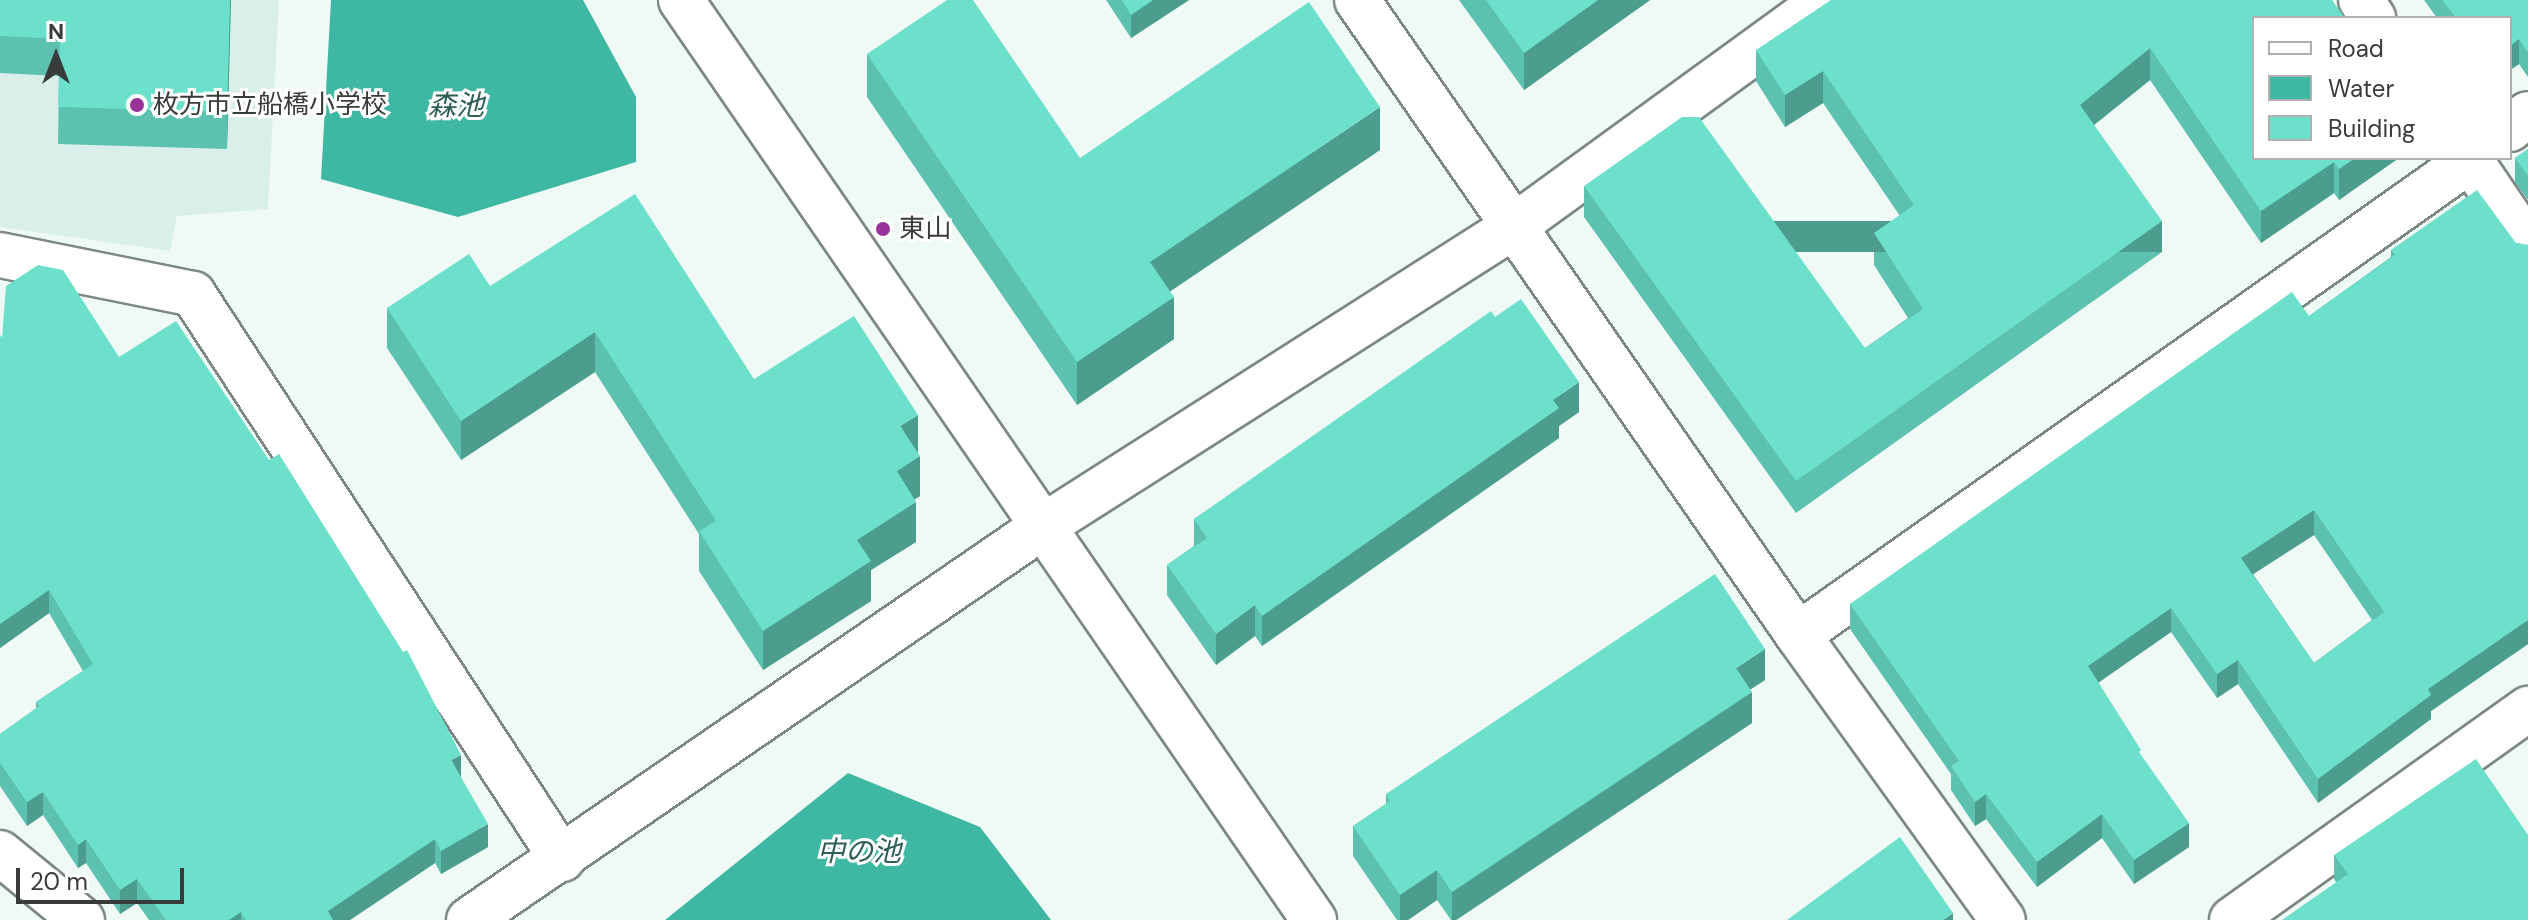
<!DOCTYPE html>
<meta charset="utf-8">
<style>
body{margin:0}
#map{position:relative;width:2528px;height:920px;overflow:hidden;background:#effaf7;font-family:"DM Sans","Noto Sans JP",sans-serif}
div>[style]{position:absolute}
.built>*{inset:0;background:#daeeea}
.water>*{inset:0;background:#3eb7a3}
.roads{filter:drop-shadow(2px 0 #7d8784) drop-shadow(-2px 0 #7d8784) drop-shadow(0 2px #7d8784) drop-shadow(0 -2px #7d8784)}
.minor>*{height:44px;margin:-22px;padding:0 22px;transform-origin:22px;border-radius:22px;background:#fff}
.tertiary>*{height:44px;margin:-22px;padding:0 22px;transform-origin:22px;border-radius:22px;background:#fff}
.wall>*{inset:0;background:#5dc1af}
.shaded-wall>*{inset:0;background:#4c9d8e;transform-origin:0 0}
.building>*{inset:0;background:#6ce0cb}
.dots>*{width:22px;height:22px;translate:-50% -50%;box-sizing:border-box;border:4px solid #fff;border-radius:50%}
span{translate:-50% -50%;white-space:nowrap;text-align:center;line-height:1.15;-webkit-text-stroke:6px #fff;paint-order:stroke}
.poi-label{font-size:26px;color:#373b3a}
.left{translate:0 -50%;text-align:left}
.water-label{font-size:28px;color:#2e5f56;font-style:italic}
.legend{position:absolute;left:2252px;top:16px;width:260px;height:144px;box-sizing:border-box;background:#fff;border:2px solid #afb1b0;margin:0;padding:10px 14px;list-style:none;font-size:24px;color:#373b3a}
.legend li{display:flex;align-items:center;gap:16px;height:40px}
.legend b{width:40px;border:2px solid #afb1b0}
.north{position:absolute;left:16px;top:16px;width:80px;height:80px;-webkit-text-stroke:6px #fff;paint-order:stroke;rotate:0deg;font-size:22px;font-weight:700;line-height:32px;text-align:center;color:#373b3a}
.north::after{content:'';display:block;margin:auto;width:28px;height:36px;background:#373b3a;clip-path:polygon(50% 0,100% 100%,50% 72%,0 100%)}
.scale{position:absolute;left:16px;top:868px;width:168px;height:36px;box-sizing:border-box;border:4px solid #373b3a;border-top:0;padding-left:10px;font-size:24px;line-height:28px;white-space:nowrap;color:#373b3a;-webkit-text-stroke:6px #fff;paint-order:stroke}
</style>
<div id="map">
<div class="built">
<div style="clip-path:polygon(0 0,279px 0,268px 209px,177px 216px,170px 251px,0 227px)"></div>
</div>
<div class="water">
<div style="clip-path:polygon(331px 0,583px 0,636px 97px,636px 162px,458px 217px,321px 179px)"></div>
<div style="clip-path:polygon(848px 773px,980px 827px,1051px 920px,665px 920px)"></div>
</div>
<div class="roads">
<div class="minor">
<div style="left:1357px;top:0;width:773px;rotate:55.22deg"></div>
<div style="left:1798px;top:635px;width:351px;rotate:54.3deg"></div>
<div style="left:2361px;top:0;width:22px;rotate:56deg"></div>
<div style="left:2510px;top:129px;width:23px;rotate:-40deg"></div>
<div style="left:2469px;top:158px;width:105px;rotate:55.9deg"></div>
<div style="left:0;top:255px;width:197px;rotate:11.4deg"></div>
<div style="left:193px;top:294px;width:675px;rotate:56.85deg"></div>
<div style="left:1798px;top:635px;width:827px;rotate:-35.25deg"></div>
<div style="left:0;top:853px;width:106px;rotate:39.3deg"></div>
<div style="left:469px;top:920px;width:695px;rotate:-34.44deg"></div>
<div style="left:1042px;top:527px;width:558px;rotate:-32.49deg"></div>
<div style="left:1513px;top:227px;width:386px;rotate:-36deg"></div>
<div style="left:2232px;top:920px;width:364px;rotate:-35.5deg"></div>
</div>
<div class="tertiary">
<div style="left:681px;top:0;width:1117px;rotate:55.47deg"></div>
</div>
</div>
<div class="wall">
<div style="clip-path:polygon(0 0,231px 0,227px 149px,58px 144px,59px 76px,0 73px)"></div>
<div style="clip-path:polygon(1106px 0,1189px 0,1131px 38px)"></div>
<div style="clip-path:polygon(1459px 0,1650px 0,1524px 90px)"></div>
<div style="clip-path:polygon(2332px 0,2396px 160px,2339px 200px,2334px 193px,2261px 243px,2150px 80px,2094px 125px,2162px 252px,1796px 513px,1584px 217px,1584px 186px,1865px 348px,1908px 318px,1874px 265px,1874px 233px,1900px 216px,1823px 103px,1785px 127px,1756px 81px,1756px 50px)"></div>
<div style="clip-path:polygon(2424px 0,2528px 0,2528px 77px,2519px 64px,2510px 70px,2510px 18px,2437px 18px)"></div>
<div style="clip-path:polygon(867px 54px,1080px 158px,1380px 150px,1170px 291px,1174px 339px,1077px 405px,867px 97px)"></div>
<div style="clip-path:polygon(2528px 149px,2528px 200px,2515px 182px,2515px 158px)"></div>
<div style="clip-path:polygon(evenodd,2516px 243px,2528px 245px,2528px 644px,2431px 711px,2431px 719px,2318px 803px,2238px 684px,2217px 698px,2171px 632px,2098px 682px,2141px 756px,2189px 847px,2134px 884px,2102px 838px,2037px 887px,1986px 819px,1975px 826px,1951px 790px,1951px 774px,1850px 629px,1850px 604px,2309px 316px,2391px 257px,2391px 250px,2516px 243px,2314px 535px,2372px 620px,2314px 663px,2253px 574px,2314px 535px)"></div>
<div style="clip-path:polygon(490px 286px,754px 379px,918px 454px,920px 496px,914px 499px,916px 542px,871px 570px,871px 601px,763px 670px,699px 571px,699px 534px,595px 372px,461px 460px,387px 348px,387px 308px)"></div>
<div style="clip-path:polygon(1495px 317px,1579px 412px,1559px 426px,1559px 438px,1262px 646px,1255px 636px,1216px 665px,1167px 595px,1167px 565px,1194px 546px,1194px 519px)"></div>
<div style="clip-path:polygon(0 335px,2px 338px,119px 357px,461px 777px,488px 847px,441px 874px,435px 863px,350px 920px,149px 920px,137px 903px,120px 914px,86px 863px,78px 868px,43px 815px,27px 826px,0 786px,0 734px,36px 709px,36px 702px,83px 671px,49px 613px,0 648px)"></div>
<div style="clip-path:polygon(1765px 680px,1750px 689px,1752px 723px,1456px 920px,1451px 920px,1437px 900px,1408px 920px,1397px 920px,1353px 856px,1353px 826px,1386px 804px,1386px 794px)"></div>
<div style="clip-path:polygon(2528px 835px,2336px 882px,2334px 879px,2334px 855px)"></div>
</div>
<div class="shaded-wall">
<div style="clip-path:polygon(230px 0,231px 0,227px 149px,227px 112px)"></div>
<div style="clip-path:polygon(1153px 0,1189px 0,1131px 38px,1131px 15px)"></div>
<div style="clip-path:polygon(1598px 0,1650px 0,1524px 90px,1524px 53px)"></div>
<div style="clip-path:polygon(2519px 39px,2519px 64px,2510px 70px,2510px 46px)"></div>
<div style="clip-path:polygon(2150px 48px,2150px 80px,2080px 136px,2080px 105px)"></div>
<div style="clip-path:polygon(1823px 71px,1823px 103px,1785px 127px,1785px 95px)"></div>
<div style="clip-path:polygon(1380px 107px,1380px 150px,1150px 305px,1150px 262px)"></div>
<div style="clip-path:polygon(2355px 158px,2396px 158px,2396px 160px,2339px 200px,2339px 169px)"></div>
<div style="clip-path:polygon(2334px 162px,2334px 193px,2261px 243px,2261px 211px)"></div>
<div style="left:2162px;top:221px;width:31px;height:449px;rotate:90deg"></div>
<div style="clip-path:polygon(1174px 297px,1174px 339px,1077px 405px,1077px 362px)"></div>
<div style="clip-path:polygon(595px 332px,595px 372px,461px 460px,461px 421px)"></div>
<div style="clip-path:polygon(1579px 382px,1579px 412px,1559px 426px,1559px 438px,1262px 646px,1262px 616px,1553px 400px)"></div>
<div style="clip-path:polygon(918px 415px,918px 455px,900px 426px)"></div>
<div style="clip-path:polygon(920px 456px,920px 496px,897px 511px,897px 471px)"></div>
<div style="clip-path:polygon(916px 502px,916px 542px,871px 570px,871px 601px,763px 670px,763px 631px,857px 540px)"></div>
<div style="clip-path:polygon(2314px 510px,2314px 535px,2241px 582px,2241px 558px)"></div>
<div style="clip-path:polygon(49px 590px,49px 613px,0 648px,0 624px)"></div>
<div style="clip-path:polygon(1255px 605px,1255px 636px,1216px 665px,1216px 634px)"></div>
<div style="clip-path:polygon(2171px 608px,2171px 632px,2088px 690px,2088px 666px)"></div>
<div style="clip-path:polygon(2528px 620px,2528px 644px,2431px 711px,2431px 719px,2318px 803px,2318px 779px,2428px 689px)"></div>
<div style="clip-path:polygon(1765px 649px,1765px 680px,1736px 699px,1736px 668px)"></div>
<div style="clip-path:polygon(2238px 660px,2238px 684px,2217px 698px,2217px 674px)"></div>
<div style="clip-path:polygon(1752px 692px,1752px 723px,1456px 920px,1452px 920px,1452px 892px)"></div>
<div style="clip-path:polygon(461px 755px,461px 778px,451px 760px)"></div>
<div style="clip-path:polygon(43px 792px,43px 815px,27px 826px,27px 802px)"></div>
<div style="clip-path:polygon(1986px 794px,1986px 819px,1975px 826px,1975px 802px)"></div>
<div style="clip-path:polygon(2102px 814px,2102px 838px,2037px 887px,2037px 862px)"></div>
<div style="clip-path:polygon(2189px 823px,2189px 847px,2134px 884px,2134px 860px)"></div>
<div style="clip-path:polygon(488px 824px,488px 847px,441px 874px,441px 851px)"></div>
<div style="clip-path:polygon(86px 839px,86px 863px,78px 868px,78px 845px)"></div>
<div style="clip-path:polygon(435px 839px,435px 863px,350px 920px,328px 920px,328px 911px)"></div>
<div style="clip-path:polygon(1437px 870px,1437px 900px,1408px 920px,1400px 920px,1400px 895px)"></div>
<div style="clip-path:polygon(137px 879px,137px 903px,120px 914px,120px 890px)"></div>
<div style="clip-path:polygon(241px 912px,241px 920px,229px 920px)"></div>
<div style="clip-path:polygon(1953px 913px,1953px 920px,1943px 920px)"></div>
</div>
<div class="building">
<div style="clip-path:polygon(0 0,230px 0,227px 112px,58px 107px,60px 39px,0 36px)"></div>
<div style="clip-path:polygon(947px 0,973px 0,1080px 158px,1309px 2px,1380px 107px,1150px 262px,1174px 297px,1077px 362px,867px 54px)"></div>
<div style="clip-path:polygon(1122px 0,1153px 0,1131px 15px)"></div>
<div style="clip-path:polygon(1486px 0,1598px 0,1524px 53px)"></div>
<div style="clip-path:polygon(1831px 0,2332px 0,2345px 18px,2254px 18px,2254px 158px,2355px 158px,2339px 169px,2334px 162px,2261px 211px,2150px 48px,2080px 105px,2162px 221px,1796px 481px,1584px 186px,1682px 117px,1699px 117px,1865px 348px,1923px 309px,1874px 233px,1914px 205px,1823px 71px,1785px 95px,1756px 50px)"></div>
<div style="clip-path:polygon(2442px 0,2528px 0,2528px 53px,2519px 39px,2510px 46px,2510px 18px,2456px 18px)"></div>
<div style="clip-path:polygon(2528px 149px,2528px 176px,2515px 158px)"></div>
<div style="clip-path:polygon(evenodd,2477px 190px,2516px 243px,2528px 245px,2528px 620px,2428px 689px,2431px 695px,2318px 779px,2238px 660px,2217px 674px,2171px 608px,2088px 666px,2141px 750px,2139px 752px,2189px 823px,2134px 860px,2102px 814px,2037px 862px,1986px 794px,1975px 802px,1951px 766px,1959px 761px,1850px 604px,2292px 292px,2309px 316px,2395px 255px,2391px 250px,2477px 190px,2314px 510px,2384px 612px,2314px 663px,2241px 558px,2314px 510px)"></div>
<div style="clip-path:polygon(635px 194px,754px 379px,854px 316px,918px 415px,900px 426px,920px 456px,897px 471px,916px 502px,857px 540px,871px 561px,763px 631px,699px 531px,716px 521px,595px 332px,461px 421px,387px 308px,469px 254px,490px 286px)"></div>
<div style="clip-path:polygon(38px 265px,63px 270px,119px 357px,176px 321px,269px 460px,279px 454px,403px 652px,407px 650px,461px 755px,451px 760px,488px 824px,441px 851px,435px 839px,328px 911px,333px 920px,246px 920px,241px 912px,229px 920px,166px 920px,137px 879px,120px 890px,86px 839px,78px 845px,43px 792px,27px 802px,0 763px,0 734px,39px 706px,36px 702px,93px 664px,49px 590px,0 624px,0 335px,2px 338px,6px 286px)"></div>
<div style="clip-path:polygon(1521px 299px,1579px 382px,1553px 400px,1559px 408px,1262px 616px,1255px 605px,1216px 634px,1167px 565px,1207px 538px,1194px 519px,1491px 311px,1495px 317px)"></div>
<div style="clip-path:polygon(1715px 574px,1765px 649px,1736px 668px,1752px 692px,1452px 892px,1437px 870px,1400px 895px,1353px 826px,1390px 801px,1386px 794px)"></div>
<div style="clip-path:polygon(2476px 759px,2528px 835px,2528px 920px,2282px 920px,2348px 874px,2334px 855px)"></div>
<div style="clip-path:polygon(1900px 837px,1953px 913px,1943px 920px,1787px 920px)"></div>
</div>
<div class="dots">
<div style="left:137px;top:105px;background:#973399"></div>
<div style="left:883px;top:229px;background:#973399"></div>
</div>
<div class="poi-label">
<span class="left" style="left:153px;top:105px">枚方市立船橋小学校</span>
<span class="left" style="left:899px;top:229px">東山</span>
</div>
<div class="water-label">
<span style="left:456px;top:106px">森池</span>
<span style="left:859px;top:852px">中の池</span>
</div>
<ul class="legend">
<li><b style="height:10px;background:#fff"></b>Road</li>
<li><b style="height:22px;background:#3eb7a3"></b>Water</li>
<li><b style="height:22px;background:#6ce0cb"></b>Building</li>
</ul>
<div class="north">N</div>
<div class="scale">20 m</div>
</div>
